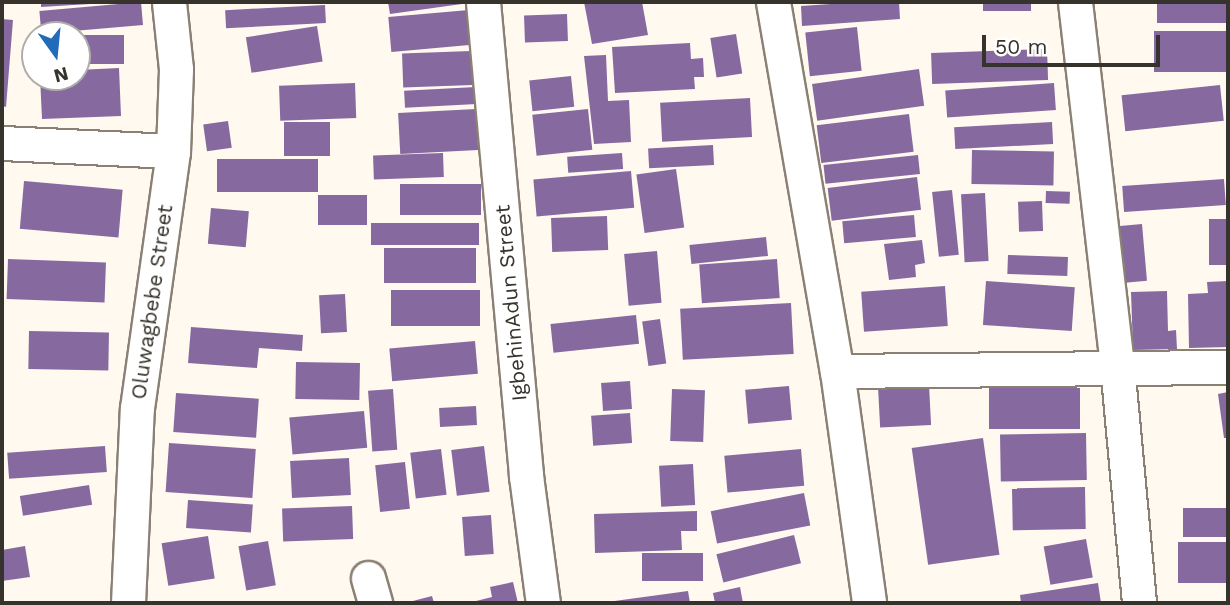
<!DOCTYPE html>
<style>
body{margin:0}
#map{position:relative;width:1230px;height:605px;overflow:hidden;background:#fff9f0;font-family:"Work Sans",sans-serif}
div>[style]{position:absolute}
.building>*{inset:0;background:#866a9f;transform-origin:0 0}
.roads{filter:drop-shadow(2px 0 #8a8073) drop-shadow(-2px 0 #8a8073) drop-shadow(0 2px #8a8073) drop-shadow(0 -2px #8a8073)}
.minor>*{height:33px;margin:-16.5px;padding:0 16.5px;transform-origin:16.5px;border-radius:16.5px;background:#fff}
span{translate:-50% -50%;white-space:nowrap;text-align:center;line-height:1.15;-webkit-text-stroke:7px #fff;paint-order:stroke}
.street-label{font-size:21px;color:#36322c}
.frame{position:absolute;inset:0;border:4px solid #36322c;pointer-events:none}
.north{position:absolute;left:21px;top:21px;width:70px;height:70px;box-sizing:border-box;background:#fff;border:2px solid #afadab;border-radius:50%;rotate:165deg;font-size:19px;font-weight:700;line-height:28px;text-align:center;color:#36322c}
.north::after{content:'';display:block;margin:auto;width:24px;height:32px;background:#226bbb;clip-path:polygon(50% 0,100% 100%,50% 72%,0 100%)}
.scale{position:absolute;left:982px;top:35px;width:178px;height:32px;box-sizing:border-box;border:4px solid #36322c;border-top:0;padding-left:9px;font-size:21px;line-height:24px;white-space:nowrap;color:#36322c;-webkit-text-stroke:5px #fff;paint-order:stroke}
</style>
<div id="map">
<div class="building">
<div style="clip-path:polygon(41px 2px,90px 2px,90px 4px,41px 7px)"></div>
<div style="left:141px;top:2px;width:23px;height:102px;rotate:85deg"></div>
<div style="clip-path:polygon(388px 2px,469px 2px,469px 3px,390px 14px)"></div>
<div style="clip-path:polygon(584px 2px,642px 2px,648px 35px,592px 44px)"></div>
<div style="clip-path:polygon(860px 2px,899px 2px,900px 19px,802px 26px,801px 6px)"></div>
<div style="left:983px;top:2px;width:48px;height:9px"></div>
<div style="left:1157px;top:2px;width:71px;height:21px"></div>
<div style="left:325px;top:5px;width:18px;height:100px;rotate:87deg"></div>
<div style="left:469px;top:10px;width:35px;height:81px;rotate:85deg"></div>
<div style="left:567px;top:14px;width:27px;height:43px;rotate:88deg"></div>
<div style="clip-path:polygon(2px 19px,13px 20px,6px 107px,2px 106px)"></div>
<div style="left:317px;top:26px;width:36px;height:72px;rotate:81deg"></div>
<div style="left:857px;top:27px;width:44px;height:52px;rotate:84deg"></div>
<div style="left:1228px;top:31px;width:41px;height:74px;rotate:90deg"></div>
<div style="left:736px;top:34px;width:40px;height:26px;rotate:81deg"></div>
<div style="left:77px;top:35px;width:47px;height:29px"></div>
<div style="clip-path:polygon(690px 43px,691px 59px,703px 58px,704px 77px,694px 77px,695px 89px,615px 93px,612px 47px)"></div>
<div style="left:1047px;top:49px;width:31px;height:116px;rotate:88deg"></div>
<div style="left:471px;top:51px;width:34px;height:69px;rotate:88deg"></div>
<div style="clip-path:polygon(606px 55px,608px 101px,629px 100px,631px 142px,594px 144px,584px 56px)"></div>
<div style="clip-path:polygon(119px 68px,121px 116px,42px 119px,40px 77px,77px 77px,77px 70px)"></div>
<div style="left:919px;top:69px;width:37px;height:108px;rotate:82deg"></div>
<div style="left:571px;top:76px;width:31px;height:42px;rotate:84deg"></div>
<div style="left:355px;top:83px;width:35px;height:76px;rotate:88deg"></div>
<div style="left:1054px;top:83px;width:27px;height:109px;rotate:86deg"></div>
<div style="left:1220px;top:85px;width:36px;height:99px;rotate:84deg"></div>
<div style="left:476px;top:87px;width:17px;height:72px;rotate:87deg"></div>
<div style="left:750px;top:98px;width:39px;height:90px;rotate:87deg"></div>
<div style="left:476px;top:109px;width:41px;height:78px;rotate:87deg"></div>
<div style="left:588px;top:109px;width:41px;height:56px;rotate:84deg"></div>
<div style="left:909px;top:114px;width:38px;height:93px;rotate:83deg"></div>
<div style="left:228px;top:121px;width:27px;height:25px;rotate:82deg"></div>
<div style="left:284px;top:122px;width:46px;height:34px"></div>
<div style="left:1052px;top:122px;width:22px;height:98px;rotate:87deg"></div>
<div style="left:713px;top:145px;width:20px;height:65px;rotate:87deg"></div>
<div style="left:972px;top:150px;width:82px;height:34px;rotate:1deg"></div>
<div style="left:443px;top:153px;width:24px;height:70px;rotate:88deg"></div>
<div style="left:622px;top:153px;width:16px;height:55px;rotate:86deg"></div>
<div style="left:918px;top:155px;width:19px;height:95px;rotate:84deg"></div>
<div style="left:217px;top:159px;width:101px;height:33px"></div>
<div style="left:676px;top:169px;width:59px;height:40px;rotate:82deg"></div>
<div style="left:631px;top:171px;width:37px;height:98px;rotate:85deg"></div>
<div style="left:917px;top:177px;width:33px;height:90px;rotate:83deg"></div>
<div style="left:1224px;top:179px;width:26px;height:102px;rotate:86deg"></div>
<div style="left:24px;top:181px;width:99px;height:48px;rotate:5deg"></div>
<div style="left:481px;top:184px;width:31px;height:81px;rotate:90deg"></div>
<div style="left:952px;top:190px;width:65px;height:20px;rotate:84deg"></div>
<div style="left:1046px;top:191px;width:24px;height:12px;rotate:2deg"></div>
<div style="left:985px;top:193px;width:68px;height:24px;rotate:87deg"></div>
<div style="left:318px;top:195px;width:49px;height:30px"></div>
<div style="left:1042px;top:201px;width:30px;height:24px;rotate:88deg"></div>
<div style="left:211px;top:208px;width:38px;height:36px;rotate:5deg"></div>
<div style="left:914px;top:215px;width:22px;height:72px;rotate:85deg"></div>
<div style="left:607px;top:216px;width:34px;height:56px;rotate:88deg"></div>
<div style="left:1209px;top:219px;width:19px;height:46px"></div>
<div style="left:371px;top:223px;width:108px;height:22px"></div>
<div style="left:1142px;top:224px;width:57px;height:25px;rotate:85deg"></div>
<div style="left:766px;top:237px;width:19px;height:77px;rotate:84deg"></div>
<div style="clip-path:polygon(922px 240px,925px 263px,915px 265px,916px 277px,889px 280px,884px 244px)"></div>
<div style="left:384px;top:248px;width:92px;height:35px"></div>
<div style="left:657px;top:251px;width:52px;height:33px;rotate:85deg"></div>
<div style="left:1008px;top:255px;width:60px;height:19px;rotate:2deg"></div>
<div style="left:8px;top:259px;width:98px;height:40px;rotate:2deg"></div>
<div style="left:777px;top:259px;width:39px;height:78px;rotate:86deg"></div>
<div style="left:986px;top:281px;width:89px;height:44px;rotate:4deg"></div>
<div style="clip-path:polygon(1228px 281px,1228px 347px,1189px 348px,1188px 294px,1208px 293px,1207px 282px)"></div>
<div style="left:945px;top:286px;width:40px;height:84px;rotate:86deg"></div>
<div style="left:391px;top:290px;width:89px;height:36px"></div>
<div style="clip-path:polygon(1167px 291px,1168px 331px,1176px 330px,1177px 349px,1133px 350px,1131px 292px)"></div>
<div style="left:345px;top:294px;width:38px;height:26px;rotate:87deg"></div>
<div style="left:791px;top:303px;width:51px;height:111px;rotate:87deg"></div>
<div style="left:636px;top:315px;width:29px;height:86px;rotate:84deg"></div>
<div style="left:660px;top:319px;width:45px;height:18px;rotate:82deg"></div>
<div style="clip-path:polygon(191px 327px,303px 335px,302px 351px,259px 348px,257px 368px,188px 363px)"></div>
<div style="left:29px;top:331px;width:80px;height:38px;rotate:1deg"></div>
<div style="left:475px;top:341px;width:33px;height:86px;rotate:85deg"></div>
<div style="left:296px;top:362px;width:64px;height:37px;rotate:1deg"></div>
<div style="left:630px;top:381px;width:28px;height:29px;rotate:86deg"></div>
<div style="left:929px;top:385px;width:40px;height:51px;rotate:87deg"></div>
<div style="left:789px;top:386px;width:34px;height:44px;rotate:85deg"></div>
<div style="left:989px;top:388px;width:91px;height:41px"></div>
<div style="left:393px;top:389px;width:61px;height:25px;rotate:86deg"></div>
<div style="left:672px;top:389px;width:33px;height:52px;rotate:2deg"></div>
<div style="clip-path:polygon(1228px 392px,1228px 438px,1224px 438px,1218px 394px)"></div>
<div style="left:176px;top:393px;width:83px;height:39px;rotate:4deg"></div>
<div style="left:476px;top:406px;width:19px;height:37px;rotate:87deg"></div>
<div style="left:364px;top:411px;width:37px;height:75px;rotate:85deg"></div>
<div style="left:630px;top:413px;width:30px;height:39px;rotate:86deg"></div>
<div style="left:1086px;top:433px;width:47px;height:86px;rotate:89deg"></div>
<div style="left:983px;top:438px;width:118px;height:72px;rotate:82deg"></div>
<div style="left:169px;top:443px;width:87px;height:49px;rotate:4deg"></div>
<div style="left:105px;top:446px;width:26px;height:98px;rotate:86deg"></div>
<div style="left:484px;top:446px;width:46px;height:33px;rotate:83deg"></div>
<div style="left:441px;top:449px;width:46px;height:31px;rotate:83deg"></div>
<div style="left:801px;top:449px;width:37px;height:77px;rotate:85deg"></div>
<div style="left:349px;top:458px;width:37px;height:59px;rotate:87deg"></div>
<div style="left:405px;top:462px;width:47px;height:30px;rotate:84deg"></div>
<div style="left:693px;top:464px;width:41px;height:34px;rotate:87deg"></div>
<div style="left:89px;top:485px;width:20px;height:70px;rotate:81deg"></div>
<div style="left:1085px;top:487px;width:42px;height:73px;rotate:89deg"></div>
<div style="left:804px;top:493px;width:33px;height:95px;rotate:79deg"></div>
<div style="left:188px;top:500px;width:65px;height:28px;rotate:4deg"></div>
<div style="left:352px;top:506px;width:33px;height:70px;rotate:88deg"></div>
<div style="left:1228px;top:508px;width:29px;height:45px;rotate:90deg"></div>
<div style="clip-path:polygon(697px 511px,697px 531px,681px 531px,682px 550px,595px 553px,594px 514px)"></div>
<div style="left:491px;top:515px;width:39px;height:29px;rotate:86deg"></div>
<div style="left:794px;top:535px;width:29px;height:80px;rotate:76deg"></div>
<div style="left:208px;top:536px;width:43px;height:47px;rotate:81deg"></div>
<div style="left:1086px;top:539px;width:39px;height:43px;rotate:80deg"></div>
<div style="left:268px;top:541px;width:45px;height:30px;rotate:80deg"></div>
<div style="left:1228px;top:542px;width:41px;height:50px;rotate:90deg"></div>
<div style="clip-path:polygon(25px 546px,30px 577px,2px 581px,2px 550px)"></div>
<div style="left:642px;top:553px;width:61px;height:28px"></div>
<div style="clip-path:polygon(513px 582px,518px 603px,468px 603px,492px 597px,490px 587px)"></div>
<div style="clip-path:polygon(1098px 583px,1101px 603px,1021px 603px,1020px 595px)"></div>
<div style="clip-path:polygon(740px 587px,743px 603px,715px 603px,713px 593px)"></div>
<div style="clip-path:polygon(688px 591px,690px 603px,607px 603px,607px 602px)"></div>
<div style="clip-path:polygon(432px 596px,434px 603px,409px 603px,409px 602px)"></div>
</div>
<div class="roads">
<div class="minor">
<div style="left:483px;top:2px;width:476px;rotate:84.8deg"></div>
<div style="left:526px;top:476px;width:128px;rotate:82.4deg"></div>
<div style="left:773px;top:2px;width:375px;rotate:80.2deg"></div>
<div style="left:837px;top:371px;width:234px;rotate:82.1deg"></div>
<div style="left:1075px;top:2px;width:365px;rotate:83.4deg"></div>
<div style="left:1117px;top:365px;width:239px;rotate:84.7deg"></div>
<div style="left:2px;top:143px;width:171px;rotate:2.7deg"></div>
<div style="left:837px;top:371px;width:391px;rotate:-0.6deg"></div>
<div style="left:368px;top:578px;width:26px;rotate:74deg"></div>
<div style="left:128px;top:603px;width:195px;rotate:-87.4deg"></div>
<div style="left:137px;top:408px;width:260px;rotate:-82deg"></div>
<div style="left:173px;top:151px;width:82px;rotate:-87.9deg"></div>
<div style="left:176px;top:69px;width:67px;rotate:-96deg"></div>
</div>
</div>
<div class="street-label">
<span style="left:152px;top:302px;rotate:-82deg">Oluwagbebe Street</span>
<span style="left:511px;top:303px;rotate:-95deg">IgbehinAdun Street</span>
</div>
<div class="frame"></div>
<div class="north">N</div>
<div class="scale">50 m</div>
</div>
